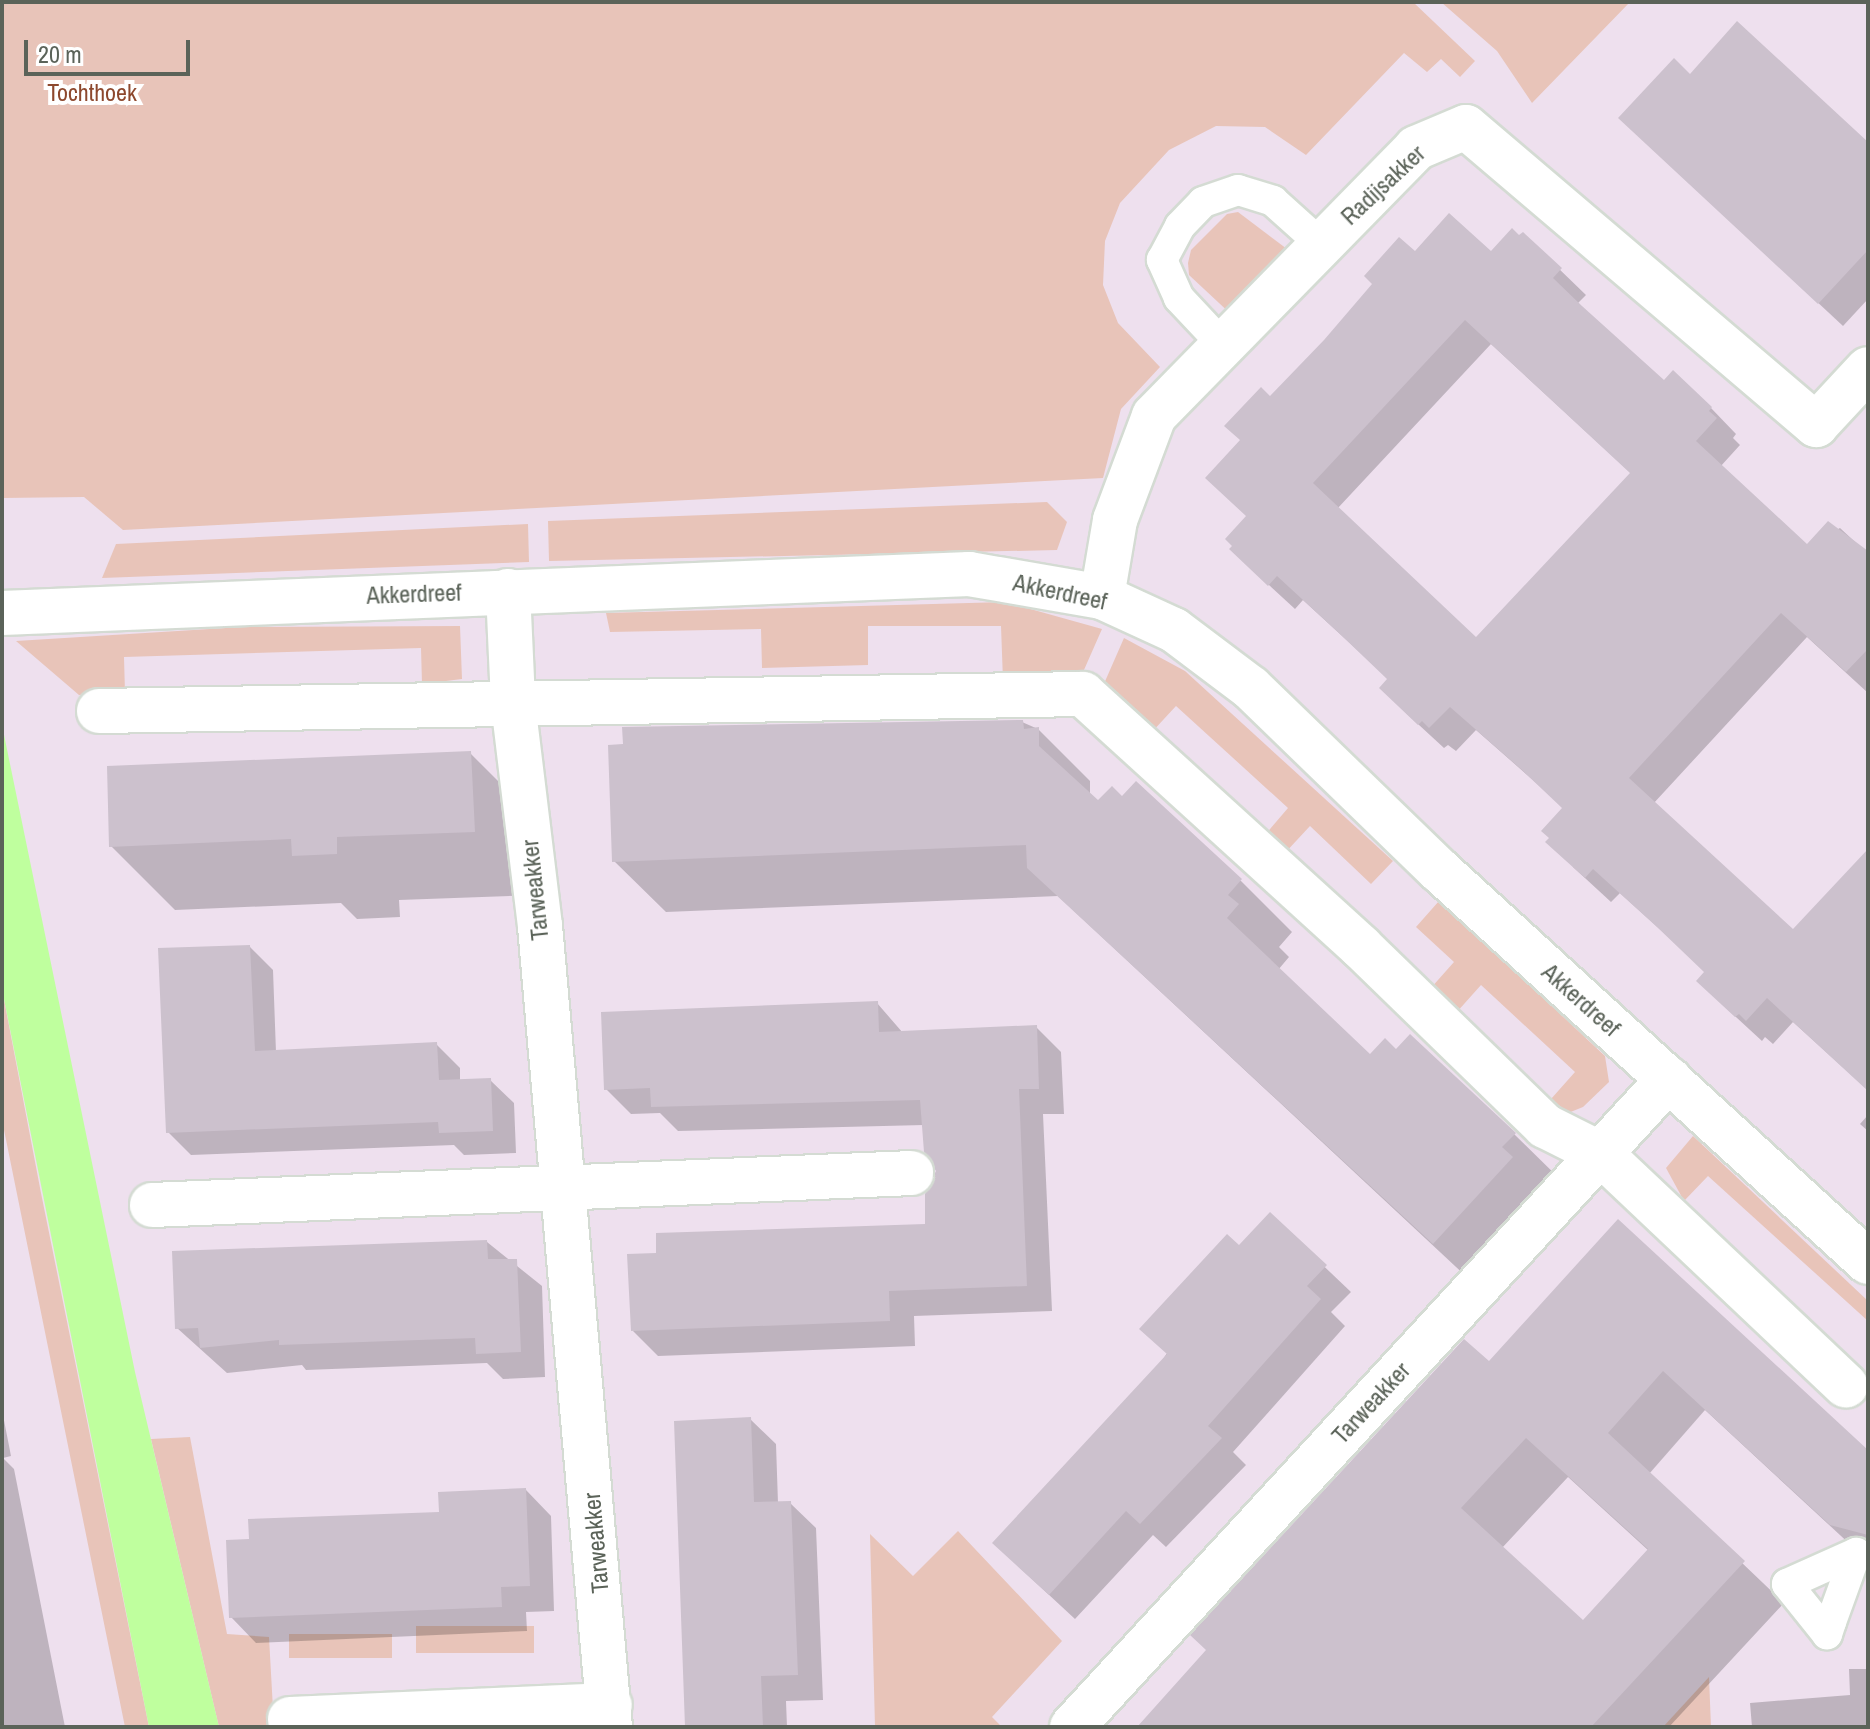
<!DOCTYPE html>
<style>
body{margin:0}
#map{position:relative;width:1870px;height:1729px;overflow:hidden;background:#eee0ee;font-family:"Archivo Narrow",sans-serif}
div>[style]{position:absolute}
.green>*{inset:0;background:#e8c4b9;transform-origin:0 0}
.water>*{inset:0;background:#bfff9e}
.shadow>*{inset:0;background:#0003}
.building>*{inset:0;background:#ccc1cd}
.roads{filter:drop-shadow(2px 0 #d4dbd3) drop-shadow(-2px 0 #d4dbd3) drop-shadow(0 2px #d4dbd3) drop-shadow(0 -2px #d4dbd3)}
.lane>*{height:30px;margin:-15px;padding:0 15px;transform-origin:15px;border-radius:15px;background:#fff}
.street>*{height:44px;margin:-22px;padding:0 22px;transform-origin:22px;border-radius:22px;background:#fff}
.secondary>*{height:44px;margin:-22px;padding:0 22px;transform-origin:22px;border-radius:22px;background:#fff}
span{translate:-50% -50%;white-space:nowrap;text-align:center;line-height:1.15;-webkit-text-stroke:8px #fff;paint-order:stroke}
.park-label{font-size:24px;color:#8d482d}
.street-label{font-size:24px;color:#5b6359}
.frame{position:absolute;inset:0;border:4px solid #5b6359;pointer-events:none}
.scale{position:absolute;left:24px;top:40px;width:166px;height:36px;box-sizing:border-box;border:4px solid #5b6359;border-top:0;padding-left:10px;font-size:24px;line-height:28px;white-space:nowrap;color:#5b6359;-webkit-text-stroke:6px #fff;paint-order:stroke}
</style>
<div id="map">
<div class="green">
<div style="clip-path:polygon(2px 2px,1413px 2px,1475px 61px,1460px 77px,1441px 59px,1427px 72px,1404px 53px,1306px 155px,1265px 127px,1216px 126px,1169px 150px,1120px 203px,1105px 241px,1103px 285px,1118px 323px,1160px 367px,1121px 409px,1103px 478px,123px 530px,84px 497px,2px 498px)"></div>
<div style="clip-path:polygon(1441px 2px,1630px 2px,1532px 103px,1497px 51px)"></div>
<div style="clip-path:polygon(1238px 212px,1295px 255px,1234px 317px,1189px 275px,1188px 263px,1191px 250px,1227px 214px)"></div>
<div style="clip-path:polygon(1047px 502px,1067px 522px,1057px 550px,549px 561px,548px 521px)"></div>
<div style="clip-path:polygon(528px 524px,529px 562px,102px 578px,116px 544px)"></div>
<div style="clip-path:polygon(1005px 602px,1102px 629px,1080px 679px,1003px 681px,1001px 626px,868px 626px,868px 665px,762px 668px,761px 629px,610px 632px,606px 613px)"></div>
<div style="clip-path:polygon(460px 626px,462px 679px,422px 684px,421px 648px,124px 657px,125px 693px,79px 695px,16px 641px,242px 627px)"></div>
<div style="clip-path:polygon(1124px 638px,1185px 671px,1393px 861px,1371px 884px,1310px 826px,1284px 854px,1264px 836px,1288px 808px,1176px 706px,1151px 733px,1103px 686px)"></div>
<div style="clip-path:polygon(1439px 901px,1605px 1056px,1609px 1082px,1583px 1107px,1568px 1113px,1551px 1099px,1575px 1072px,1481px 985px,1456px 1013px,1430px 989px,1454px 962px,1416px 927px)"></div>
<div style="clip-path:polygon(2px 989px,41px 1193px,149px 1727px,125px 1727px,2px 1120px)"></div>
<div style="clip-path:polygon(1693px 1136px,1868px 1301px,1868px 1321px,1708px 1176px,1684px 1201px,1666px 1168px)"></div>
<div style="clip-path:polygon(190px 1437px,227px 1634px,269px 1637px,274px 1727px,219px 1727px,151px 1439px)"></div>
<div style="clip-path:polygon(958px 1531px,1062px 1641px,992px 1717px,1002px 1727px,875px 1727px,870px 1534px,913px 1576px)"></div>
<div style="left:534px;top:1626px;width:27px;height:118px;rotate:90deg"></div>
<div style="left:392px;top:1634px;width:24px;height:103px;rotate:90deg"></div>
<div style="clip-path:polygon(1709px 1677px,1711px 1727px,1663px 1727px)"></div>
</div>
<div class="water">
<div style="clip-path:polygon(2px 725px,135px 1372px,219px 1727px,149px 1727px,2px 989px)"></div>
</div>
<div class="shadow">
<div style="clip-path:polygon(1691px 77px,1868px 145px,1868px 299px,1843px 326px,1645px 142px)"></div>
<div style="clip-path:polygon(evenodd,1523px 234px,1586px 295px,1577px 304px,1664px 383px,1711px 408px,1736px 434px,1733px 438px,1740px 445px,1720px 467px,1807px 546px,1840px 528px,1868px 554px,1868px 693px,1807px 637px,1653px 804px,1793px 932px,1868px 852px,1868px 1090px,1793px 1022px,1773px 1044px,1765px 1037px,1762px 1041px,1724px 1006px,1706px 972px,1685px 952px,1620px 893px,1611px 902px,1573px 867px,1564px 809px,1550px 795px,1476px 730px,1456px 751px,1448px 745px,1444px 748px,1406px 713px,1390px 680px,1303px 600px,1295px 609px,1257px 574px,1242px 441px,1270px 398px,1415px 254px,1491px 254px,1523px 234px,1491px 344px,1632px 474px,1476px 640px,1337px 509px,1491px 344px)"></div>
<div style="clip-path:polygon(1022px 722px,1038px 729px,1090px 781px,1090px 796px,1098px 803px,1122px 799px,1241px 881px,1292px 932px,1279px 947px,1289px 957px,1278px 970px,1371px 1057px,1514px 1134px,1566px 1185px,1485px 1294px,1058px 896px,666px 912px,614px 861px)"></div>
<div style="clip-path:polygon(471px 754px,534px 817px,537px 895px,399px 900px,400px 917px,357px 919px,341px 903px,175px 910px,111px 846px)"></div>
<div style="clip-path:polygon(250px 947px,273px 970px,276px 1052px,436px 1044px,460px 1068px,460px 1081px,490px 1080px,514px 1103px,516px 1153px,464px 1155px,454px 1145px,191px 1155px,168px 1132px)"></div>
<div style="clip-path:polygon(877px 1003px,903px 1033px,1036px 1027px,1061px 1052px,1064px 1114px,1043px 1114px,1052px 1311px,914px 1316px,915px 1346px,658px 1356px,633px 1331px,658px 1255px,927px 1226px,938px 1173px,924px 1125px,678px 1131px,660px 1113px,631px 1114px,606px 1089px)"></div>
<div style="clip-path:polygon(1868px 1115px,1868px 1131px,1860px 1124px)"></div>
<div style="clip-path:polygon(1270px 1215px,1351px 1292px,1331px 1312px,1345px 1326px,1233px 1452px,1246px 1465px,1166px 1547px,1153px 1535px,1075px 1619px,1020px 1568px,1239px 1248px)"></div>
<div style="clip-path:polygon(evenodd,1619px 1222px,1868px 1453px,1868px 1561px,1705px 1410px,1649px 1474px,1784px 1603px,1669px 1727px,1140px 1727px,1489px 1364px,1619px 1222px,1568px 1477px,1649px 1551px,1583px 1622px,1502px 1548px,1568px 1477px)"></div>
<div style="clip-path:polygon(487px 1242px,542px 1286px,545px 1377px,503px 1379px,487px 1363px,306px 1370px,302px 1365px,227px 1373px,177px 1328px)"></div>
<div style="clip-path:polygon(2px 1410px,11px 1456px,3px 1458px,14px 1469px,65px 1727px,2px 1727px)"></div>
<div style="clip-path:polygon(750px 1419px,776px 1444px,778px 1503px,790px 1503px,816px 1528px,823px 1700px,786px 1701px,787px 1727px,688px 1727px)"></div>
<div style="clip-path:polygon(526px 1490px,551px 1516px,554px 1611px,526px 1612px,527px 1631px,256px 1643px,231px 1617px,441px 1514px)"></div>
<div style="clip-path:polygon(1849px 1669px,1868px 1669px,1868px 1727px,1752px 1727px,1750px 1703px,1850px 1695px)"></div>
</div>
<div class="building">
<div style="clip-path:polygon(1737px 21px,1868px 142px,1868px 250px,1818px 304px,1618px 118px,1674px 58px,1690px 74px)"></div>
<div style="clip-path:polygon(evenodd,1449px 213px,1491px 251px,1512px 228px,1519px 235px,1523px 232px,1562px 268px,1553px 278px,1582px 306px,1664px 380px,1673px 370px,1712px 407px,1709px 411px,1717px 418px,1696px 441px,1807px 544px,1828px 521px,1868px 551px,1868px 649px,1846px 672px,1781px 613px,1629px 778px,1793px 929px,1868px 849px,1868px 1091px,1767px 998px,1746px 1021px,1739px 1014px,1735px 1017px,1696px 981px,1704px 972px,1657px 927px,1593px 869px,1585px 878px,1545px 842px,1549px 838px,1541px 831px,1562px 808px,1522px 770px,1450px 707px,1429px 728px,1422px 721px,1418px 725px,1379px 688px,1387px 679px,1341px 635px,1277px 576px,1268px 586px,1229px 549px,1232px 546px,1225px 539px,1246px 516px,1205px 478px,1240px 440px,1224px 426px,1261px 387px,1270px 396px,1324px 340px,1372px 284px,1364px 276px,1399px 237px,1415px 251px,1449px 213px,1465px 320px,1630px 473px,1476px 637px,1313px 483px,1465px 320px)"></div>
<div style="clip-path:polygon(1023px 720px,1024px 729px,1039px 727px,1039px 746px,1098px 800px,1112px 786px,1122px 796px,1136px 781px,1242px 879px,1228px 895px,1239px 904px,1227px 918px,1370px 1054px,1385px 1038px,1396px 1049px,1410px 1034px,1516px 1133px,1502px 1147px,1513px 1157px,1433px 1244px,1027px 868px,1026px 845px,612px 862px,608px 745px,623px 744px,622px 727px)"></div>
<div style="clip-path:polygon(471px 751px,475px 832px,337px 837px,337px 854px,292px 856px,291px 839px,109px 847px,107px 766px)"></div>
<div style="clip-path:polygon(250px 945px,255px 1051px,437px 1042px,439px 1080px,491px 1078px,493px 1131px,439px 1133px,438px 1122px,166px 1133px,158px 948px)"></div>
<div style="clip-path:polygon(878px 1001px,879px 1032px,1037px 1025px,1039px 1089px,1019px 1089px,1027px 1286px,889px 1291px,890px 1321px,631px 1331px,627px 1254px,656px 1253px,656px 1233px,925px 1224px,925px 1194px,936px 1171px,924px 1152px,920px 1100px,651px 1107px,650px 1088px,604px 1090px,601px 1012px)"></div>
<div style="clip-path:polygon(1270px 1212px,1327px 1265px,1307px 1286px,1321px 1299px,1208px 1426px,1222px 1438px,1140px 1524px,1126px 1511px,1049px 1595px,992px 1543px,1167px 1354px,1139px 1329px,1227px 1234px,1239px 1245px)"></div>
<div style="clip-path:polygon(evenodd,1618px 1219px,1868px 1450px,1868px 1535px,1830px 1525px,1663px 1371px,1608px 1433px,1745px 1561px,1591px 1727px,1137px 1727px,1206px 1650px,1190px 1635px,1464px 1339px,1489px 1361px,1618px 1219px,1526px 1438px,1648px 1549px,1583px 1620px,1461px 1508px,1526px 1438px)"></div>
<div style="clip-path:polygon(487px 1240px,488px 1259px,517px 1259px,521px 1352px,476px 1354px,475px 1338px,279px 1345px,279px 1340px,200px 1348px,198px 1328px,175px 1329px,172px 1251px)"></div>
<div style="clip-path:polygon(751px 1417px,754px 1502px,791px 1501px,798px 1675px,761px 1676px,763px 1727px,685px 1727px,674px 1421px)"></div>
<div style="clip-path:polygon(526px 1488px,530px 1586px,501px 1587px,502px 1607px,229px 1618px,226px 1540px,249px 1539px,248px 1519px,439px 1512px,438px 1492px)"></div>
</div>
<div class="roads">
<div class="lane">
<div style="left:1224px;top:346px;width:66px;rotate:-133.2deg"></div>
<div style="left:1179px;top:298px;width:42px;rotate:-114.1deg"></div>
<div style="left:1162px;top:260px;width:38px;rotate:-62deg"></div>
<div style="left:1180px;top:226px;width:33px;rotate:-46deg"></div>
<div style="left:1203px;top:202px;width:37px;rotate:-19deg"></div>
<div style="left:1238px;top:190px;width:37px;rotate:17deg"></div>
<div style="left:1273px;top:201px;width:66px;rotate:41.9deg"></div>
<div style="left:1856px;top:1553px;width:73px;rotate:109.9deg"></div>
<div style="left:1831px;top:1622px;width:13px;rotate:108deg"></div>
<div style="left:1827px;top:1634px;width:64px;rotate:-128.7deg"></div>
<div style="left:1787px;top:1584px;width:76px;rotate:-24.2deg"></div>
</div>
<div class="street">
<div style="left:508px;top:591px;width:112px;rotate:87.4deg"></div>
<div style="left:513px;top:703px;width:225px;rotate:83.1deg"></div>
<div style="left:540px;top:926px;width:804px;rotate:85.01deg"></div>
<div style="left:1102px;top:597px;width:78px;rotate:-80.4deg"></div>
<div style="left:1115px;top:520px;width:111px;rotate:-69.4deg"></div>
<div style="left:1154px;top:416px;width:375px;rotate:-45.6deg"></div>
<div style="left:1416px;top:148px;width:54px;rotate:-22.8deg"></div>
<div style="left:1466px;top:127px;width:460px;rotate:40.4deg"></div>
<div style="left:1816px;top:425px;width:76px;rotate:-47.1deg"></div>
<div style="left:99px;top:711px;width:984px;rotate:-0.99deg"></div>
<div style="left:1083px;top:694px;width:376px;rotate:42.3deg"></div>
<div style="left:1361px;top:947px;width:257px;rotate:44.2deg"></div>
<div style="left:1545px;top:1126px;width:63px;rotate:26.6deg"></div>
<div style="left:1601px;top:1154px;width:337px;rotate:43.4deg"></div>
<div style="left:152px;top:1205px;width:760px;rotate:-2.41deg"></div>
<div style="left:290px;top:1719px;width:320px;rotate:-2.5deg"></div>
<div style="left:1072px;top:1727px;width:881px;rotate:-47.35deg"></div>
</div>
<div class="secondary">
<div style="left:2px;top:613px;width:968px;rotate:-2.31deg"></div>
<div style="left:969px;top:574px;width:135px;rotate:9.8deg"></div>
<div style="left:1102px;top:597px;width:79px;rotate:24.6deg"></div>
<div style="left:1174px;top:630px;width:96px;rotate:37deg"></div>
<div style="left:1251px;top:688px;width:262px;rotate:44.1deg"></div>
<div style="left:1439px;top:870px;width:581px;rotate:42.42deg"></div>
</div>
</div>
<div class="park-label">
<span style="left:92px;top:93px">Tochthoek</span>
</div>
<div class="street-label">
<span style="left:1383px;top:185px;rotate:-43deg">Radijsakker</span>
<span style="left:1060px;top:592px;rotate:12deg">Akkerdreef</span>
<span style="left:414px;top:594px;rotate:-2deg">Akkerdreef</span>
<span style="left:535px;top:890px;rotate:-96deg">Tarweakker</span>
<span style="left:1581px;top:1000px;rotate:42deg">Akkerdreef</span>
<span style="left:1371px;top:1403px;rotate:-47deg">Tarweakker</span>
<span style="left:596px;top:1543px;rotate:-95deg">Tarweakker</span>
</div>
<div class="frame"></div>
<div class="scale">20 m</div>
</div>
